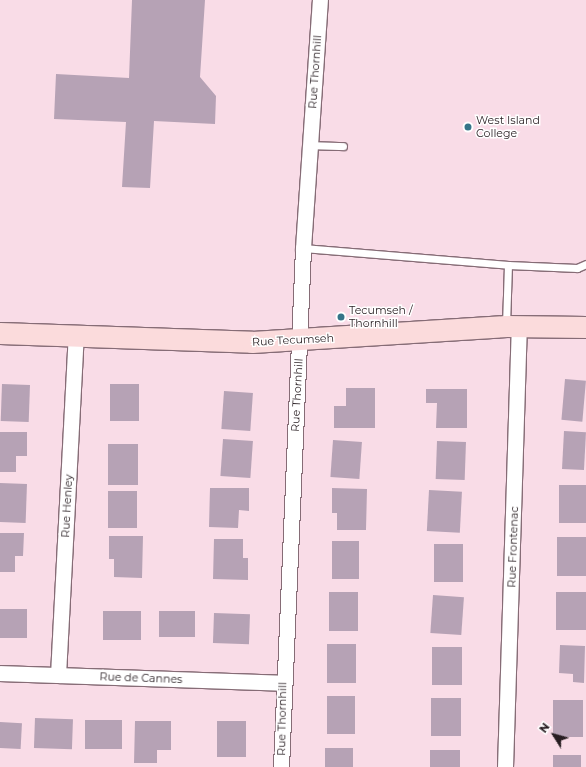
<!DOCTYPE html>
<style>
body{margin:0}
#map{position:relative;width:586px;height:767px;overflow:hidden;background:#f9dce7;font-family:Montserrat,sans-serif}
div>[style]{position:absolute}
.building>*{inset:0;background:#b6a2b5;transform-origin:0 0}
.roads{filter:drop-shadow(1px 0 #866c76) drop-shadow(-1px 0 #866c76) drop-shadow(0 1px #866c76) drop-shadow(0 -1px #866c76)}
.lane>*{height:7px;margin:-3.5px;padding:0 3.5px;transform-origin:3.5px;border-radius:3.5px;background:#fff}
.street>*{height:15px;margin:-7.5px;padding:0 7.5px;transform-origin:7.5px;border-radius:7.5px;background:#fff}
.secondary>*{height:21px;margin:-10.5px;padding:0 10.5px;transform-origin:10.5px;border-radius:10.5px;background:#fbdbdc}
.dots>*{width:11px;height:11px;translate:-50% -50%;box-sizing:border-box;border:2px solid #fff;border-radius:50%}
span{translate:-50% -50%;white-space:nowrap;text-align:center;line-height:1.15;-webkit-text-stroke:3px #fff;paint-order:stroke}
.street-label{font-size:11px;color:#271d21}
.poi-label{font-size:11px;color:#271d21}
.left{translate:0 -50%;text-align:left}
.north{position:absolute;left:534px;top:715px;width:40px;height:40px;-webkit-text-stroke:3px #fff;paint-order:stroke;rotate:307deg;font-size:11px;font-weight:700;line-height:16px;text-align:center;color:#271d21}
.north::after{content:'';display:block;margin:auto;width:14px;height:18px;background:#271d21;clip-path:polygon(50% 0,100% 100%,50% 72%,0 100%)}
</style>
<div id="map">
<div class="building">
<div style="clip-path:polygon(132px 0,205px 0,200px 77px,216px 96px,215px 124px,154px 121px,150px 188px,122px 187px,126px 122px,54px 119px,56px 74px,129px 78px)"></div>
<div style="left:565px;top:379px;width:21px;height:41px;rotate:5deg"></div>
<div style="left:2px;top:384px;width:28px;height:37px;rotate:2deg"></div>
<div style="left:110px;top:384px;width:29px;height:37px"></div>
<div style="clip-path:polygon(346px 388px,375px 388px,375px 428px,334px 428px,334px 406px,346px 406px)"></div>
<div style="clip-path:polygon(426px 389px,467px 389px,467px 428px,436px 428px,437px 403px,426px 403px)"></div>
<div style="left:224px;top:391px;width:29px;height:38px;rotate:4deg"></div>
<div style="left:564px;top:431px;width:22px;height:38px;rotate:3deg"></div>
<div style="clip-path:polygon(0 432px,27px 432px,27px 456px,16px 456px,16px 472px,0 472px)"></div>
<div style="left:223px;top:439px;width:30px;height:37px;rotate:4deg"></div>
<div style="left:333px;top:440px;width:29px;height:37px;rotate:4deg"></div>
<div style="left:437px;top:441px;width:29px;height:38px;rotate:2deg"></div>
<div style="left:108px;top:444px;width:30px;height:41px"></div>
<div style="left:0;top:483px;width:27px;height:39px;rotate:2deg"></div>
<div style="left:559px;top:485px;width:27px;height:38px"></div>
<div style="clip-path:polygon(210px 488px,249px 488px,249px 511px,239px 510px,238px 528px,209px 527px)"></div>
<div style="clip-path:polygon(332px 488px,367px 489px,366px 530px,337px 530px,337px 513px,332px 513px)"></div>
<div style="left:429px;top:490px;width:33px;height:41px;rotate:3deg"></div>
<div style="left:108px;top:491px;width:29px;height:37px"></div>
<div style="clip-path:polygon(0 533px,24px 533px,23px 556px,15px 556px,15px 572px,0 572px)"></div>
<div style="clip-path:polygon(109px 536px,143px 536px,142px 578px,114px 577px,114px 559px,109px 559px)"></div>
<div style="left:557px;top:537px;width:29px;height:39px"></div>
<div style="clip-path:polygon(214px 539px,243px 539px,243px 558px,248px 558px,248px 580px,213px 579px)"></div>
<div style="left:332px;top:541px;width:27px;height:38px"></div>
<div style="left:434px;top:544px;width:29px;height:38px"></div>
<div style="left:329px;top:592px;width:29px;height:39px"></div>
<div style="left:556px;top:592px;width:30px;height:38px"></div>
<div style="left:433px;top:595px;width:31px;height:38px;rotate:4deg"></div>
<div style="left:0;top:609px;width:27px;height:29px"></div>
<div style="left:103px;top:611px;width:38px;height:29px"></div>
<div style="left:159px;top:611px;width:36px;height:26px"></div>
<div style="left:214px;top:613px;width:36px;height:30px;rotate:2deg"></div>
<div style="left:327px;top:644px;width:29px;height:39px"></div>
<div style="clip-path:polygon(560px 645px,585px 646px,584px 683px,573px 682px,573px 674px,559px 673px)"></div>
<div style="left:432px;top:647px;width:30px;height:38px"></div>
<div style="left:327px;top:696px;width:28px;height:38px"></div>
<div style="left:431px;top:698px;width:30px;height:38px"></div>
<div style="left:553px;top:700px;width:30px;height:37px"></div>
<div style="left:35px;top:718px;width:38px;height:30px;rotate:2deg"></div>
<div style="left:85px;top:720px;width:37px;height:29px"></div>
<div style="clip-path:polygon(135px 721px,171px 721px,171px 750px,157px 750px,157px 763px,134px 763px)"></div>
<div style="left:217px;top:721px;width:29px;height:36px"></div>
<div style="left:0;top:722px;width:22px;height:26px;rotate:3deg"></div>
<div style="left:325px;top:748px;width:28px;height:19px"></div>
<div style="left:430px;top:750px;width:30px;height:17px"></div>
<div style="left:553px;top:755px;width:28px;height:12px"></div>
</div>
<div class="roads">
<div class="lane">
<div style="left:310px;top:145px;width:33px;rotate:2deg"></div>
<div style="left:303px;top:248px;width:206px;rotate:4.7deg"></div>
<div style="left:508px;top:265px;width:69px;rotate:2.5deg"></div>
<div style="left:577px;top:268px;width:10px;rotate:-24deg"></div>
<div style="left:506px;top:325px;width:60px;rotate:-88.1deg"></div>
</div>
<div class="street">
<div style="left:0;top:673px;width:282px;rotate:2deg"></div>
<div style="left:58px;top:675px;width:339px;rotate:-87deg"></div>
<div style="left:281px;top:767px;width:519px;rotate:-87.57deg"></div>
<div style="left:303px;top:248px;width:249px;rotate:-86.1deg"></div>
<div style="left:505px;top:767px;width:441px;rotate:-88.2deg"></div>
</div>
<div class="secondary">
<div style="left:0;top:333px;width:252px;rotate:2deg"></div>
<div style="left:252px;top:342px;width:255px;rotate:-3.6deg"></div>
<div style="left:506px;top:326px;width:80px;rotate:0.7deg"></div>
</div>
</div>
<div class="dots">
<div style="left:468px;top:127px;background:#357589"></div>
<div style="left:341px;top:317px;background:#357589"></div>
</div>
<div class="street-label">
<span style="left:315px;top:72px;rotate:-86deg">Rue Thornhill</span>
<span style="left:293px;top:340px;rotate:-3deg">Rue Tecumseh</span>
<span style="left:297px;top:395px;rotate:-87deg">Rue Thornhill</span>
<span style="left:67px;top:506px;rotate:-87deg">Rue Henley</span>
<span style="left:513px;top:547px;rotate:-88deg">Rue Frontenac</span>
<span style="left:141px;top:678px;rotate:2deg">Rue de Cannes</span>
<span style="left:282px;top:719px;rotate:-89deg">Rue Thornhill</span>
</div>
<div class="poi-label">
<span class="left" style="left:476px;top:127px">West Island<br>College</span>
<span class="left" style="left:349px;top:317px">Tecumseh /<br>Thornhill</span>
</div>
<div class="north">N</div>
</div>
